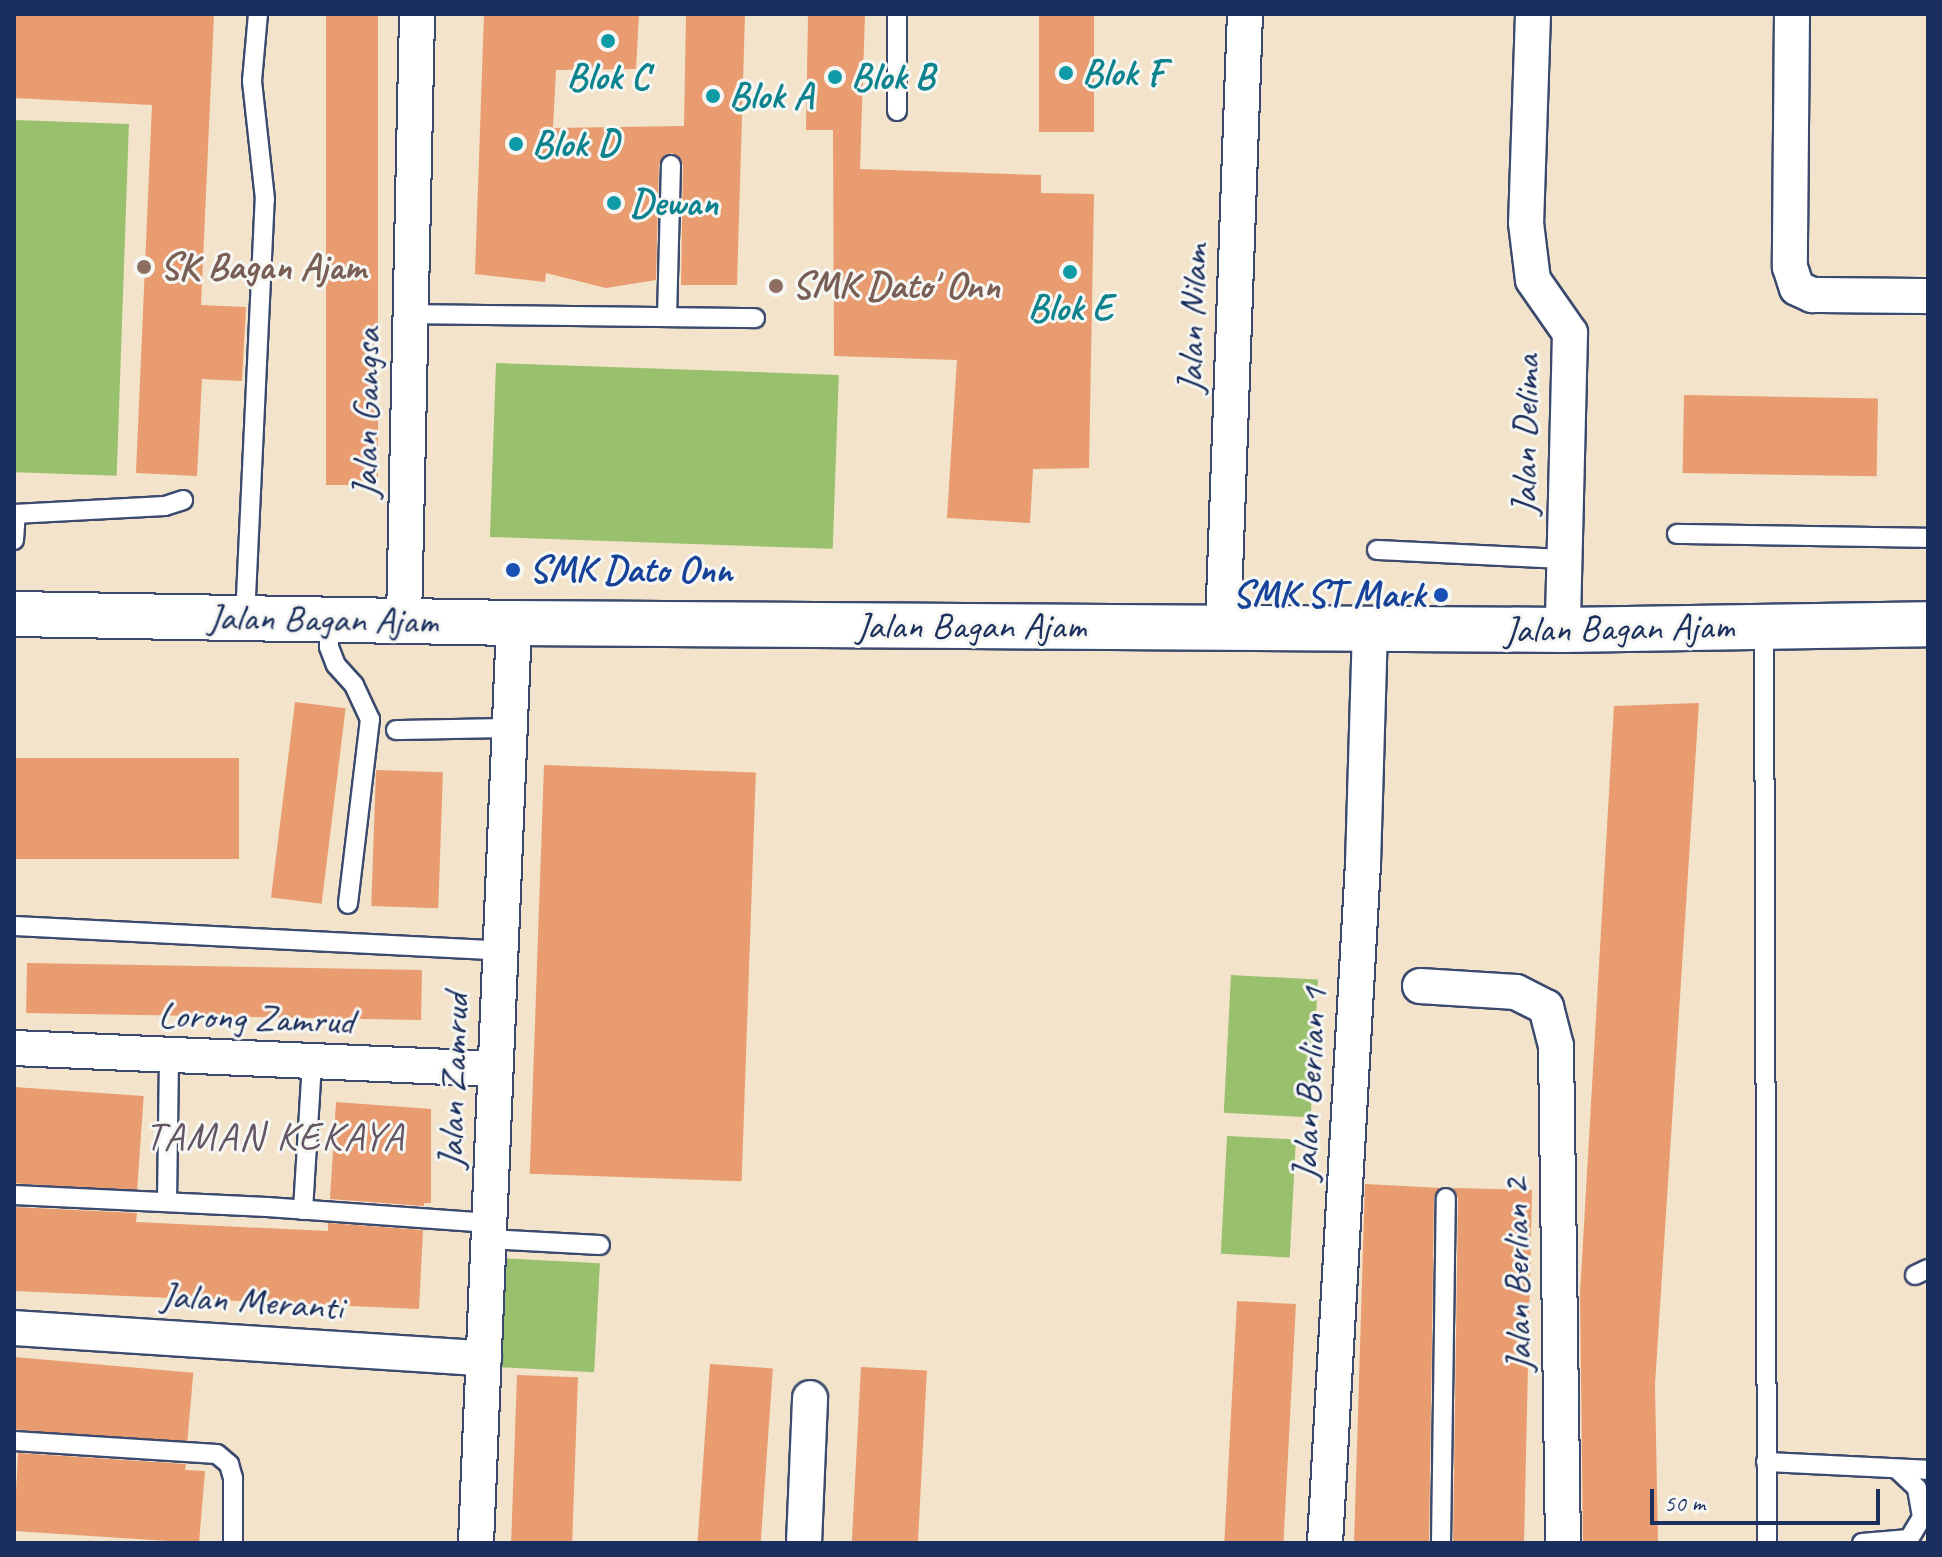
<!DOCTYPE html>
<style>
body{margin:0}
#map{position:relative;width:1942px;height:1557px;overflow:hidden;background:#f2e3ca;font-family:Caveat,sans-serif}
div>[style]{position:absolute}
.green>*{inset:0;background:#99c06c;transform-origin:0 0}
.building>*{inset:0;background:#e89c6f;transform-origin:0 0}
.roads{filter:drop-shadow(2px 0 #3b4a6e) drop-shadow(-2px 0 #3b4a6e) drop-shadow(0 2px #3b4a6e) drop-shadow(0 -2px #3b4a6e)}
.service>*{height:18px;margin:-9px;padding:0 9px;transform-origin:9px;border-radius:9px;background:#fff}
.minor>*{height:34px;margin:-17px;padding:0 17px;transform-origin:17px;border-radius:17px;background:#fff}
.primary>*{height:44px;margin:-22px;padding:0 22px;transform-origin:22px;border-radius:22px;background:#fff}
.dots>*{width:22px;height:22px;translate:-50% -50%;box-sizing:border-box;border:4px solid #f6f6f2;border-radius:50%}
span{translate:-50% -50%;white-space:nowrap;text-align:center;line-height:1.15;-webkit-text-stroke:6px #f6f6f2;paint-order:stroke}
.culture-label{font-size:38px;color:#0d838f;font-weight:700}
.left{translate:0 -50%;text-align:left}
.education-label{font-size:38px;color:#785e54;font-weight:700}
.street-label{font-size:38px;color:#1b2f5e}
.transit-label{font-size:38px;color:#164399;font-weight:700}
.right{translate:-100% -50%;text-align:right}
.neighbourhood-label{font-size:40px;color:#635564;letter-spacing:2px}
.frame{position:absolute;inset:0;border:16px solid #1b2f5e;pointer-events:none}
.scale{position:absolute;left:1650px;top:1489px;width:230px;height:36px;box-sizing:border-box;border:4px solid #1b2f5e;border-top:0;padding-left:10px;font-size:24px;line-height:28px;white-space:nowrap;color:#1b2f5e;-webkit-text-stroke:6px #f6f6f2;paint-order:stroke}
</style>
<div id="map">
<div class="green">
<div style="left:14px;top:120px;width:115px;height:352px;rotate:2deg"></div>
<div style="left:496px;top:363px;width:343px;height:174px;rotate:2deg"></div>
<div style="left:1231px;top:975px;width:87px;height:138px;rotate:3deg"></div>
<div style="left:1227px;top:1136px;width:69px;height:118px;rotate:3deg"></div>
<div style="left:499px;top:1258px;width:101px;height:109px;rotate:3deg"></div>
</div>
<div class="building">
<div style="clip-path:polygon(14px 14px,214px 14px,201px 305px,246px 307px,242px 381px,202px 379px,197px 476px,136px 473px,152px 105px,14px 98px)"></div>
<div style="left:326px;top:14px;width:52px;height:471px"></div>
<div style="clip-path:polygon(484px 14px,639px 14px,636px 69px,556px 70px,553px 128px,684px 126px,686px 14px,745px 14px,737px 285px,681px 285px,683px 165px,681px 159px,672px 153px,665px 155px,659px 165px,656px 280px,606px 288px,546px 273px,545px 282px,475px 274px)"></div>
<div style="clip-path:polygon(808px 14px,865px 14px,860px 169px,1041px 175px,1041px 193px,1094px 194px,1089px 468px,1033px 469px,1030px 523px,947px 518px,957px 360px,834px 356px,833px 130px,806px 130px)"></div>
<div style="left:1039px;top:14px;width:55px;height:118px"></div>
<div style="left:1684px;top:395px;width:194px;height:78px;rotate:1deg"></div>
<div style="left:295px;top:702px;width:51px;height:197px;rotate:7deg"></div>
<div style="clip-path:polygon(1699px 703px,1655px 1384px,1658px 1543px,1583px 1543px,1580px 1294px,1614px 706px)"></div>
<div style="left:14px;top:758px;width:225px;height:101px"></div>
<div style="left:544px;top:765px;width:212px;height:409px;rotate:2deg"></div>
<div style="left:376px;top:770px;width:67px;height:136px;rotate:2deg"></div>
<div style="left:27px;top:963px;width:395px;height:50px;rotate:1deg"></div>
<div style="left:14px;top:1087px;width:130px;height:96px;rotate:4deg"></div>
<div style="clip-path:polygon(336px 1102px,431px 1109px,431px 1203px,424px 1203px,424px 1206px,330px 1199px)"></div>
<div style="clip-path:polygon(1365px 1184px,1440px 1188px,1434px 1198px,1429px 1543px,1354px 1543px)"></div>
<div style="clip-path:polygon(1453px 1188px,1532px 1190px,1524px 1543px,1453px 1543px,1458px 1198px)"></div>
<div style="clip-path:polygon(14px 1207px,137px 1213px,136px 1222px,328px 1231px,328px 1223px,423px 1230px,419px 1309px,14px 1291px)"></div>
<div style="left:1237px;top:1301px;width:59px;height:242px;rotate:3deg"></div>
<div style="left:14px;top:1357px;width:180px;height:72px;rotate:5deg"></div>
<div style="left:710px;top:1364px;width:63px;height:179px;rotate:4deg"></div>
<div style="left:861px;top:1367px;width:66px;height:176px;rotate:3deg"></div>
<div style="left:517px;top:1375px;width:61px;height:168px;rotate:2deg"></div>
<div style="clip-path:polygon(18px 1453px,186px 1464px,185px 1470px,205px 1471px,199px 1543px,14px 1531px)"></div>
</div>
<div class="roads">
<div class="service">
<div style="left:897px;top:111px;width:97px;rotate:-90deg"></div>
<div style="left:410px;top:314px;width:345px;rotate:0.7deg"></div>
<div style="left:667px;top:317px;width:152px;rotate:-88.5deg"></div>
<div style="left:14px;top:514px;width:151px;rotate:-3deg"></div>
<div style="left:165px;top:506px;width:19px;rotate:-18deg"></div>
<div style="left:1677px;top:534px;width:251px;rotate:0.9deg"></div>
<div style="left:14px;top:540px;width:26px;rotate:-86deg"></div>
<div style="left:1377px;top:550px;width:187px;rotate:2.8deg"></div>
<div style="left:245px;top:618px;width:419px;rotate:-87.3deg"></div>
<div style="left:265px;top:199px;width:119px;rotate:-96.3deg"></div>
<div style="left:252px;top:81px;width:67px;rotate:-84.9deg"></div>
<div style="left:329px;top:619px;width:28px;rotate:90deg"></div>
<div style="left:329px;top:647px;width:19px;rotate:69deg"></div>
<div style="left:336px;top:665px;width:27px;rotate:48deg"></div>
<div style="left:354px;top:685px;width:38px;rotate:65deg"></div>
<div style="left:370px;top:719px;width:186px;rotate:96.8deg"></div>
<div style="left:1764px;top:627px;width:916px;rotate:89.81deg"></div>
<div style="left:396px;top:730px;width:114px;rotate:-1deg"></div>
<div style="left:14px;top:926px;width:487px;rotate:2.9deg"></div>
<div style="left:14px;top:1195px;width:253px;rotate:2.7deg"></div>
<div style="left:267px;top:1207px;width:223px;rotate:4.1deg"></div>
<div style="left:167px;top:1201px;width:144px;rotate:-89.2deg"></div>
<div style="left:303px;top:1210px;width:148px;rotate:-86.5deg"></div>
<div style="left:488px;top:1239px;width:112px;rotate:3.1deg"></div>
<div style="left:1915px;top:1275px;width:14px;rotate:-25deg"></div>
<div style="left:14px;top:1441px;width:203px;rotate:3.7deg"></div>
<div style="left:217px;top:1454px;width:16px;rotate:40deg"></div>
<div style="left:229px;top:1464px;width:15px;rotate:74deg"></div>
<div style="left:233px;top:1478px;width:65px;rotate:90deg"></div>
<div style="left:1766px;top:1462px;width:162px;rotate:2.8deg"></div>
<div style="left:1441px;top:1543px;width:345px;rotate:-89.2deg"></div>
<div style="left:1862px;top:1543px;width:47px;rotate:-4.9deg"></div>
<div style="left:1909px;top:1539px;width:26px;rotate:-59deg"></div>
<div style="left:1922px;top:1517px;width:29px;rotate:-100deg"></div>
<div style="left:1917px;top:1488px;width:26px;rotate:-137deg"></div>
</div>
<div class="minor">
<div style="left:1533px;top:14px;width:209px;rotate:91.9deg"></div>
<div style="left:1526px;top:223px;width:57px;rotate:83deg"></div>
<div style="left:1533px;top:280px;width:65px;rotate:55.1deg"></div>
<div style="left:1570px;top:333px;width:297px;rotate:91.4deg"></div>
<div style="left:1792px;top:14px;width:253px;rotate:90.5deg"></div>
<div style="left:1790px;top:267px;width:22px;rotate:72deg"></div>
<div style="left:1797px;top:288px;width:17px;rotate:25deg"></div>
<div style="left:1812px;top:295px;width:116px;rotate:0.5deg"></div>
<div style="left:404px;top:621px;width:607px;rotate:-88.77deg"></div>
<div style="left:1223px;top:628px;width:614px;rotate:-87.95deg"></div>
<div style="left:1420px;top:986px;width:96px;rotate:3.6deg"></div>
<div style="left:1516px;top:992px;width:34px;rotate:27deg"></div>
<div style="left:1546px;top:1007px;width:40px;rotate:75.6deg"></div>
<div style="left:1556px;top:1046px;width:497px;rotate:89.2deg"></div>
<div style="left:14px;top:1048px;width:481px;rotate:2.5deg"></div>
<div style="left:14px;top:1328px;width:471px;rotate:3.7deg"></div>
<div style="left:476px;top:1543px;width:921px;rotate:-87.63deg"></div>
<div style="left:804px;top:1543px;width:145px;rotate:-87.6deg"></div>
<div style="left:1325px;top:1543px;width:680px;rotate:-86.8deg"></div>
<div style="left:1363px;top:864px;width:235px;rotate:-88.3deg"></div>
</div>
<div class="primary">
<div style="left:14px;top:614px;width:500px;rotate:1.03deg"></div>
<div style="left:514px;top:623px;width:1049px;rotate:0.38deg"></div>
<div style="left:1563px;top:630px;width:365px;rotate:-0.9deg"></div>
</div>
</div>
<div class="dots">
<div style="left:608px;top:41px;background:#0f9aa8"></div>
<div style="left:1066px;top:73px;background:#0f9aa8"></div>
<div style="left:835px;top:77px;background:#0f9aa8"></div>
<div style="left:713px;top:96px;background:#0f9aa8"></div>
<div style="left:516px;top:144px;background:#0f9aa8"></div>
<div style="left:614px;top:203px;background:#0f9aa8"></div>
<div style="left:144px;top:267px;background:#8d6e63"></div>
<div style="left:1070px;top:272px;background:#0f9aa8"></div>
<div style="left:776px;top:286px;background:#8d6e63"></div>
<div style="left:513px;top:570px;background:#1a4fb4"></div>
<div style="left:1441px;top:595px;background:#1a4fb4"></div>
</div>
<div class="culture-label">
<span class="left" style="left:1082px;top:73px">Blok F</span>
<span style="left:608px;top:77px">Blok C</span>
<span class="left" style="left:851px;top:77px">Blok B</span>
<span class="left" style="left:729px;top:96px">Blok A</span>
<span class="left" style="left:532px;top:144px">Blok D</span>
<span class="left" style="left:630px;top:203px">Dewan</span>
<span style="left:1070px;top:308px">Blok E</span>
</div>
<div class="education-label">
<span class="left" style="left:160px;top:267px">SK Bagan Ajam</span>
<span class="left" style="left:792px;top:286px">SMK Dato' Onn</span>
</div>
<div class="street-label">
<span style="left:1192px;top:319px;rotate:-88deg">Jalan Nilam</span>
<span style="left:366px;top:413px;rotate:-89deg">Jalan Gangsa</span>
<span style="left:1525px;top:435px;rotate:-89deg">Jalan Delima</span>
<span style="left:323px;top:619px;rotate:1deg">Jalan Bagan Ajam</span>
<span style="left:971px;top:626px">Jalan Bagan Ajam</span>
<span style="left:1619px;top:628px;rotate:-1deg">Jalan Bagan Ajam</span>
<span style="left:256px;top:1018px;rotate:2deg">Lorong Zamrud</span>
<span style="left:453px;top:1081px;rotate:-88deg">Jalan Zamrud</span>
<span style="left:1309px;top:1084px;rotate:-87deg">Jalan Berlian 1</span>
<span style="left:1517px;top:1275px;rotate:-91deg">Jalan Berlian 2</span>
<span style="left:252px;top:1301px;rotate:4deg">Jalan Meranti</span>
</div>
<div class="transit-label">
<span class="left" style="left:529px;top:570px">SMK Dato Onn</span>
<span class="right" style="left:1425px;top:595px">SMK ST Mark</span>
</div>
<div class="neighbourhood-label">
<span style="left:275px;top:1136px">TAMAN KEKAYA</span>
</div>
<div class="frame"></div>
<div class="scale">50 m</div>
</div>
